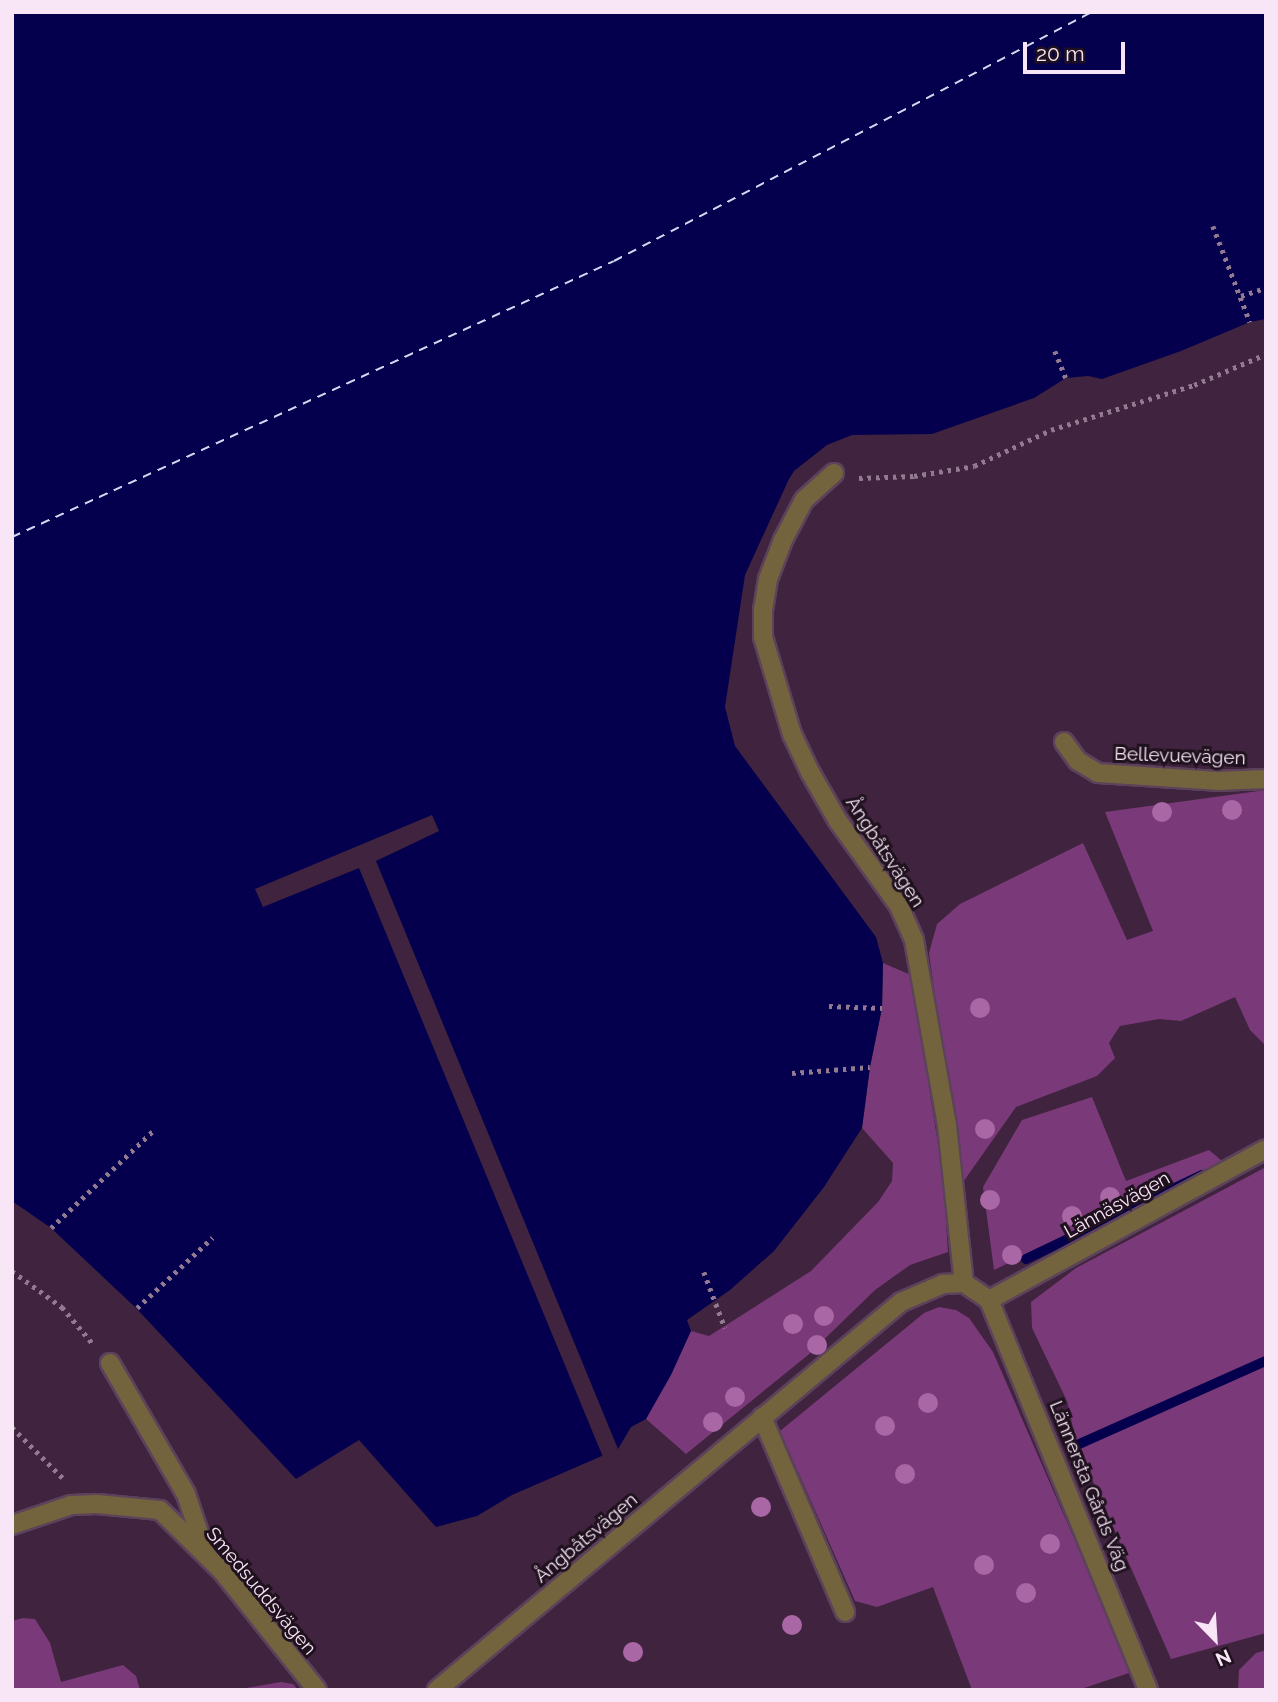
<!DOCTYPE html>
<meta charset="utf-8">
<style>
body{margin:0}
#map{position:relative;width:1278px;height:1702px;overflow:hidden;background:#40233e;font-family:Raleway,sans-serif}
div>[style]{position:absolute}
.green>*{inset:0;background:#7a3978}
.water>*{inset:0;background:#05004d}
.pier>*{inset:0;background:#40233e}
.stream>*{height:10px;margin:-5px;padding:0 5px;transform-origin:5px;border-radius:5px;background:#05004d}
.ferry>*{height:2px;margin-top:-1px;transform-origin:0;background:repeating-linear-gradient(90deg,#d0d9ef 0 9px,transparent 0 16px)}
.path>*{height:4.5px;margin-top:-2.25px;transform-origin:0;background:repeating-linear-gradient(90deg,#927a90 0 3.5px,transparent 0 8.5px)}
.roads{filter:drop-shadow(2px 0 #5d425b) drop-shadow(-2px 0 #5d425b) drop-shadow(0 2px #5d425b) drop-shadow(0 -2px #5d425b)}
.minor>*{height:18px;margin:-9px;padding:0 9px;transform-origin:9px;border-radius:9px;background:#74643d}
.trees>*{width:20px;height:20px;margin:-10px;border-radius:50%;background:#a967a6}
span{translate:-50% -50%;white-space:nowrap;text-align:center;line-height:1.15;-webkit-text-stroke:6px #1f121e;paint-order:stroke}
.street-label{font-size:19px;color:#f8e5f6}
.frame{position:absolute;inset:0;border:14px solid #f8e5f6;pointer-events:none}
.north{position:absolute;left:1180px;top:1604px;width:70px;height:70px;-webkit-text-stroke:5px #1f121e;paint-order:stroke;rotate:156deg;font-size:19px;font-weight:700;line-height:28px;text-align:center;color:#f8e5f6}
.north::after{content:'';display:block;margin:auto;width:24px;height:32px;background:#f8e5f6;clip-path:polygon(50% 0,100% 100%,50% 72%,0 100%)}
.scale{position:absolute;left:1023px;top:42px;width:102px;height:32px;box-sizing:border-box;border:4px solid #f8e5f6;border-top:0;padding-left:9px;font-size:21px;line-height:24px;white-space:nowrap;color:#f8e5f6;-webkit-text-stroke:5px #1f121e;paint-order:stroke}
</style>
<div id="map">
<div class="green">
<div style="clip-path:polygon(1266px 790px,1266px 1046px,1250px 1030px,1235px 997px,1181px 1021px,1159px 1019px,1120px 1026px,1109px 1043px,1115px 1058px,1097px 1076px,1016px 1107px,961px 1185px,929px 953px,937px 924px,960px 904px,1083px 843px,1127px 940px,1153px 931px,1105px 812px)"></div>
<div style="clip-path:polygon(883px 963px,911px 975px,943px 1175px,948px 1252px,910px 1265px,875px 1290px,808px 1355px,686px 1454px,646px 1419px,691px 1331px,709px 1336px,811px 1271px,878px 1202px,892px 1181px,893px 1163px,862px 1128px,870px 1067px,882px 1008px)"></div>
<div style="clip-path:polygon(1092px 1097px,1126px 1181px,1209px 1150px,1222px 1161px,994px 1270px,983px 1187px,1022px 1120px)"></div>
<div style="clip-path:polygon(1266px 1167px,1266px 1633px,1171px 1659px,1077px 1445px,1067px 1401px,1032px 1328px,1031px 1302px,1076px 1268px)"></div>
<div style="clip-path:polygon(939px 1307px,956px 1310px,969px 1318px,993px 1352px,1132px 1672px,1078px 1690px,972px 1690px,933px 1587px,877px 1607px,855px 1601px,780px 1431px,924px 1313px)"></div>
<div style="clip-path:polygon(23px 1618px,35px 1619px,50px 1643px,61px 1682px,123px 1665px,136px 1676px,140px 1690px,12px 1690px,12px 1621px)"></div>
<div style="clip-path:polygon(1266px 1650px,1266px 1690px,1238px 1690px,1239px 1670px,1256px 1653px)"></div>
<div style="clip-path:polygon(281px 1682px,293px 1684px,298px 1690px,235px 1690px)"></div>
</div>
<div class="water">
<div style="clip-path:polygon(12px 12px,1266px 12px,1266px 319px,1250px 322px,1181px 351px,1102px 379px,1088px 376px,1066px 378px,1034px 398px,932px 434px,852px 435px,827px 445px,794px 471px,789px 479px,745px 575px,725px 707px,735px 746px,876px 937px,883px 963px,882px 1008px,870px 1067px,862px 1128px,824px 1187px,774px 1251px,730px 1290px,687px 1320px,691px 1331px,671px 1375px,646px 1419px,631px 1427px,618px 1449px,512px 1495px,477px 1516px,436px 1527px,359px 1440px,296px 1479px,136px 1308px,51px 1228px,12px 1201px)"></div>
</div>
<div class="pier">
<div style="clip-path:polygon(432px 815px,439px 831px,376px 861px,618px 1449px,603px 1457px,359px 868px,263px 907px,255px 889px)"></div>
</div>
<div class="stream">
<div style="left:1026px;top:1259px;width:195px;rotate:-25.5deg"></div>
<div style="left:1077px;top:1445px;width:207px;rotate:-24deg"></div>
</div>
<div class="ferry">
<div style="left:12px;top:537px;width:662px;rotate:-24.63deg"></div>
<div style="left:614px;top:261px;width:539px;rotate:-27.52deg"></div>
</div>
<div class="path">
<div style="left:1213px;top:226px;width:103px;rotate:68.9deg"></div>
<div style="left:1241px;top:296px;width:26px;rotate:-18deg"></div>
<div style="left:1055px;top:351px;width:29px;rotate:68deg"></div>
<div style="left:859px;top:478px;width:55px;rotate:-2.1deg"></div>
<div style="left:914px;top:476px;width:61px;rotate:-9.5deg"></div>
<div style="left:974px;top:466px;width:85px;rotate:-25.1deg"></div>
<div style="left:1051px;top:430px;width:150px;rotate:-17.5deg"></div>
<div style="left:1194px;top:385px;width:78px;rotate:-23.3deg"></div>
<div style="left:829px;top:1006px;width:53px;rotate:2.2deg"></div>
<div style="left:792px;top:1073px;width:78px;rotate:-4.4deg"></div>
<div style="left:51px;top:1228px;width:142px;rotate:-43.6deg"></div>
<div style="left:12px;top:1271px;width:62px;rotate:35.8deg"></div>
<div style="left:62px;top:1307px;width:48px;rotate:50deg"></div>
<div style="left:704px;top:1272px;width:60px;rotate:69.4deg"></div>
<div style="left:137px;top:1308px;width:103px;rotate:-43deg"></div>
<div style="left:12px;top:1427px;width:76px;rotate:45deg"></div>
</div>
<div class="roads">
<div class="minor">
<div style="left:834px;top:473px;width:40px;rotate:138deg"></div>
<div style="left:804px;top:500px;width:45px;rotate:117.7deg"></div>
<div style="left:783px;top:540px;width:42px;rotate:111deg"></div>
<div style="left:768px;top:579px;width:30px;rotate:99deg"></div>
<div style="left:763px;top:609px;width:28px;rotate:90deg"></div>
<div style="left:763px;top:637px;width:101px;rotate:73.4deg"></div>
<div style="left:792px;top:734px;width:42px;rotate:64.7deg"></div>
<div style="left:810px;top:772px;width:56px;rotate:60.3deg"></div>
<div style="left:838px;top:821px;width:105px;rotate:54.3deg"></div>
<div style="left:899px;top:906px;width:37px;rotate:66deg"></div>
<div style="left:914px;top:940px;width:188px;rotate:79.9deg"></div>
<div style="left:947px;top:1125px;width:159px;rotate:83.9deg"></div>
<div style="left:1064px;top:742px;width:24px;rotate:54deg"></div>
<div style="left:1078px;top:761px;width:23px;rotate:31deg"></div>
<div style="left:1098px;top:773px;width:119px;rotate:3.8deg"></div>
<div style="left:1217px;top:781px;width:49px;rotate:-2.3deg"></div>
<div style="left:989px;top:1300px;width:421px;rotate:67.8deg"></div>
<div style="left:989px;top:1300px;width:315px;rotate:-28.6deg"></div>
<div style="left:110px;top:1363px;width:151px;rotate:59.9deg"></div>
<div style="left:186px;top:1494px;width:60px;rotate:71.6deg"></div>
<div style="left:762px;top:1417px;width:212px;rotate:66.9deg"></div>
<div style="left:12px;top:1525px;width:62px;rotate:-18.7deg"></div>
<div style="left:71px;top:1505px;width:26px;rotate:-2deg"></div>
<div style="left:97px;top:1504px;width:63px;rotate:5.4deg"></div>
<div style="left:160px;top:1510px;width:87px;rotate:44.5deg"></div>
<div style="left:222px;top:1571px;width:152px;rotate:51.4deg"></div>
<div style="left:437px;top:1690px;width:605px;rotate:-39.9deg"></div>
<div style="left:901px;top:1302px;width:46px;rotate:-23.2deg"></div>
<div style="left:943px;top:1284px;width:21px;rotate:-3deg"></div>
<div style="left:964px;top:1283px;width:30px;rotate:34deg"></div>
</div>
</div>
<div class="trees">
<div style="left:1232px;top:810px"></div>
<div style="left:1162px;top:812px"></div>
<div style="left:980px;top:1008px"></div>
<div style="left:985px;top:1129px"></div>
<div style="left:1110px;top:1197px"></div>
<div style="left:990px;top:1200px"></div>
<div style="left:1072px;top:1216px"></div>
<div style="left:1012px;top:1255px"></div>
<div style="left:824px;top:1316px"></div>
<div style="left:793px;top:1324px"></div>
<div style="left:817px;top:1345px"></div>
<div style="left:735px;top:1397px"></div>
<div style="left:928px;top:1403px"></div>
<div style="left:713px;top:1422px"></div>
<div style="left:885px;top:1426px"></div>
<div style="left:905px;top:1474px"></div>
<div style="left:761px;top:1507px"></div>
<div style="left:1050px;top:1544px"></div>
<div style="left:984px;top:1565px"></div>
<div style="left:1026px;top:1593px"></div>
<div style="left:792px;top:1625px"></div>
<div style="left:633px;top:1652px"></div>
</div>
<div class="street-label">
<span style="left:1180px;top:756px;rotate:2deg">Bellevuevägen</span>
<span style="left:885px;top:852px;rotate:57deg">Ångbåtsvägen</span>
<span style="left:1117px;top:1205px;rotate:-29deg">Lännäsvägen</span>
<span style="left:1089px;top:1486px;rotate:68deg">Lännersta Gårds Väg</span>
<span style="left:586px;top:1538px;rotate:-40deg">Ångbåtsvägen</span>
<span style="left:261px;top:1591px;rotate:50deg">Smedsuddsvägen</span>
</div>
<div class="frame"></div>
<div class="north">N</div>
<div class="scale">20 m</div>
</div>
